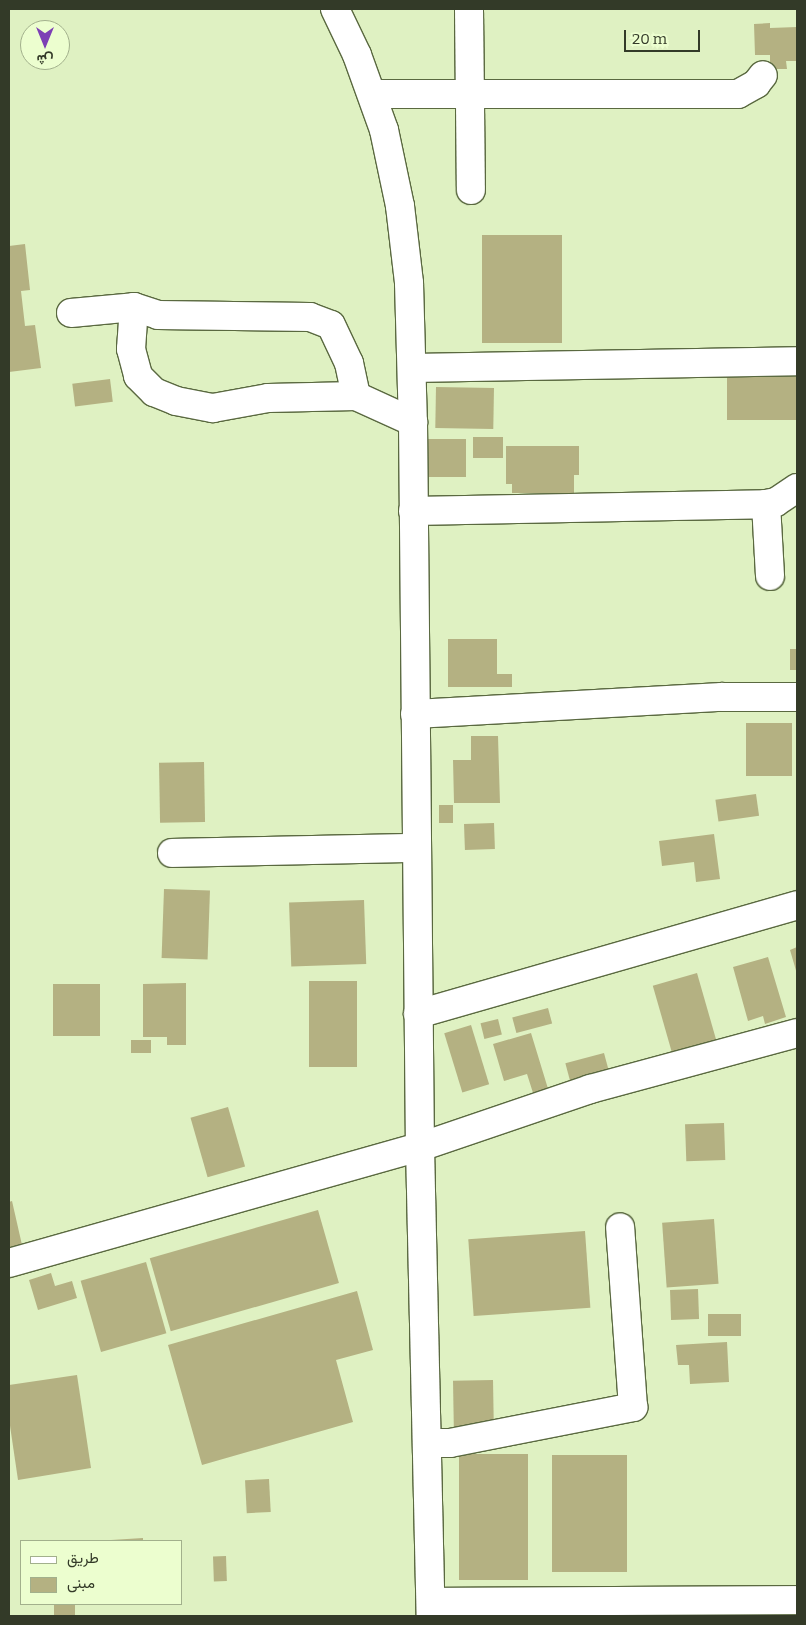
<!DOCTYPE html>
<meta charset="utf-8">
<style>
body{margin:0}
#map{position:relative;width:806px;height:1625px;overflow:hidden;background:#dff1c2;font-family:Bitter,Vazirmatn,serif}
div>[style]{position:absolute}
.building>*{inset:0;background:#b4b182;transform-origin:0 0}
.roads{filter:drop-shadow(1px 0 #5a6940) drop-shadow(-1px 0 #5a6940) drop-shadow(0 1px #5a6940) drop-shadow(0 -1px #5a6940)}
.minor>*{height:28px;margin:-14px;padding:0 14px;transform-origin:14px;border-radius:14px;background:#fff}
.major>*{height:28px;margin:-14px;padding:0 14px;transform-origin:14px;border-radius:14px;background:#fff}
span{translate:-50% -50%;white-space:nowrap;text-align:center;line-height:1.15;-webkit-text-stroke:4.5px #ecfecf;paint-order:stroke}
.frame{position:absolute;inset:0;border:10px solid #333a28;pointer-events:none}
.legend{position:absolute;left:20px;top:1540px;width:162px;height:65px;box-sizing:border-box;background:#ecfecf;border:1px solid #a2b08c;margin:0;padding:6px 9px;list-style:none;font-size:15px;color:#333a28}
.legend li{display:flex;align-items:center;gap:10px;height:25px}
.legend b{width:25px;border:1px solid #a2b08c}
.north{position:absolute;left:20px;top:20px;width:50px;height:50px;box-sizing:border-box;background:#ecfecf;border:1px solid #a2b08c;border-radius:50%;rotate:180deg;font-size:14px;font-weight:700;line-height:20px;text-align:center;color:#333a28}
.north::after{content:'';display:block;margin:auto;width:18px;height:22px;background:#7d3fb5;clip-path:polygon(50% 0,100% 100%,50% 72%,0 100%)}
.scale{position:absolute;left:624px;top:30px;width:76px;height:22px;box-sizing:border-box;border:2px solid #333a28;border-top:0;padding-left:6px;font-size:15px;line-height:18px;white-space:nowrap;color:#333a28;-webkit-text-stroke:4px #ecfecf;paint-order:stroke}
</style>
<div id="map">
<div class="building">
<div style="clip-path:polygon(770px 23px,770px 28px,797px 27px,797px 61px,786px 61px,787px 69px,770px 69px,770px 55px,755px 55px,754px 24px)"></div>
<div style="left:482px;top:235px;width:80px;height:108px"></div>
<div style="clip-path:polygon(25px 244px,30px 290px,21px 291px,25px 326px,35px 325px,41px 368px,9px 372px,9px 246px)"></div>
<div style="left:727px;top:373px;width:70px;height:47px"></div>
<div style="left:110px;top:379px;width:23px;height:38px;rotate:83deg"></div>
<div style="left:436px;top:387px;width:58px;height:41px;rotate:1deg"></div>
<div style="left:473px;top:437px;width:30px;height:21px"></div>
<div style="left:424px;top:439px;width:42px;height:38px"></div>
<div style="clip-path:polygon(506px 446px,579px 446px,579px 475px,574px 475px,574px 493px,512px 493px,512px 484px,506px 484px)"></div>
<div style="clip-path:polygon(448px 639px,497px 639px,497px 674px,512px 674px,512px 687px,448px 687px)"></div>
<div style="left:790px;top:649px;width:7px;height:21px"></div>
<div style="left:746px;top:723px;width:46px;height:53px"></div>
<div style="clip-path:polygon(471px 736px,498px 736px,500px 803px,454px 803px,453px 760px,471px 760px)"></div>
<div style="left:204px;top:762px;width:60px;height:45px;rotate:89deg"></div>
<div style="left:756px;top:794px;width:22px;height:41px;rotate:82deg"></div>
<div style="left:439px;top:805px;width:14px;height:18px"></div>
<div style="left:494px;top:823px;width:26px;height:30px;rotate:88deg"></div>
<div style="clip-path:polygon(714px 834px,720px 879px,696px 882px,694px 862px,662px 866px,659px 841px)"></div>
<div style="left:164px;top:889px;width:46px;height:69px;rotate:2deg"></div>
<div style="left:364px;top:900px;width:64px;height:75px;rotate:88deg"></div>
<div style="clip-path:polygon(797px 947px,797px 974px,790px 950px)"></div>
<div style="clip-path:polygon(768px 957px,786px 1017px,765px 1024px,763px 1016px,748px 1021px,733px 967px)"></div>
<div style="left:697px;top:973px;width:72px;height:46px;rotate:74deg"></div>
<div style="left:309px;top:981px;width:48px;height:86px"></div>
<div style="clip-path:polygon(186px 983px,186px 1045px,167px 1045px,167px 1037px,143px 1037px,143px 984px)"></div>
<div style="left:53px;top:984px;width:47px;height:52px"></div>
<div style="left:548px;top:1008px;width:16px;height:37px;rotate:75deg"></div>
<div style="left:498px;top:1019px;width:16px;height:18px;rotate:76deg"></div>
<div style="left:471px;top:1025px;width:62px;height:28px;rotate:73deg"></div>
<div style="clip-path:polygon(531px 1033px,549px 1092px,534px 1096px,527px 1074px,504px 1081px,493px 1044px)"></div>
<div style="left:131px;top:1040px;width:20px;height:13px"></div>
<div style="left:604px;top:1053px;width:27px;height:40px;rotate:75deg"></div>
<div style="left:228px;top:1107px;width:62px;height:39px;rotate:74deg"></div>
<div style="left:724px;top:1123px;width:37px;height:39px;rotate:88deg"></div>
<div style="clip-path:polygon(12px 1201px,22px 1245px,9px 1248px,9px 1202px)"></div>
<div style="left:318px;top:1210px;width:76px;height:175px;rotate:74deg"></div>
<div style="left:714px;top:1219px;width:65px;height:52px;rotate:86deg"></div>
<div style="left:585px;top:1231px;width:77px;height:117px;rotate:86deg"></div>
<div style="left:146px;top:1262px;width:74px;height:68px;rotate:74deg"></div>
<div style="clip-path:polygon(51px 1273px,55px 1286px,72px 1281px,77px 1298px,38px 1310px,29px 1280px)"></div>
<div style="left:698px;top:1289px;width:30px;height:28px;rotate:88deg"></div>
<div style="clip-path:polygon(357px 1291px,373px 1350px,336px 1360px,353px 1422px,202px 1465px,168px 1345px)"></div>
<div style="left:741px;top:1314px;width:22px;height:33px;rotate:90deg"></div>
<div style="clip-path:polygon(727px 1342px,729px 1382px,690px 1384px,689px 1365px,678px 1365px,676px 1345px)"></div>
<div style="clip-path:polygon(77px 1375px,91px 1468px,18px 1480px,9px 1419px,9px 1385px)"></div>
<div style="left:493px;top:1380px;width:47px;height:40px;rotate:89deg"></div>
<div style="left:528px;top:1454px;width:126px;height:69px;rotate:90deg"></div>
<div style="left:552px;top:1455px;width:75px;height:117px"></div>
<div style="left:269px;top:1479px;width:33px;height:24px;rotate:87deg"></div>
<div style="clip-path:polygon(143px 1538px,143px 1541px,111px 1541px,111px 1540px)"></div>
<div style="left:226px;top:1556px;width:25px;height:13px;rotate:88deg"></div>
<div style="left:75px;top:1604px;width:12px;height:21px;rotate:90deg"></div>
</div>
<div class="roads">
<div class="minor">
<div style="left:469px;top:9px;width:181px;rotate:89.4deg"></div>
<div style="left:372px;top:94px;width:366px"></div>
<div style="left:738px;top:94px;width:21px;rotate:-29deg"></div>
<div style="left:756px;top:84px;width:11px;rotate:-52deg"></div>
<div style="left:134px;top:307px;width:42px;rotate:94.1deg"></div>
<div style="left:131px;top:349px;width:28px;rotate:75deg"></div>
<div style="left:138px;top:376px;width:23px;rotate:45deg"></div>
<div style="left:154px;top:392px;width:24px;rotate:22deg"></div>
<div style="left:176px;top:401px;width:38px;rotate:11deg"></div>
<div style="left:213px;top:408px;width:56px;rotate:-10.3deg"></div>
<div style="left:268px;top:398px;width:88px;rotate:-1.3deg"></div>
<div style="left:356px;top:396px;width:63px;rotate:24.5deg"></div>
<div style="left:71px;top:313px;width:63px;rotate:-5.4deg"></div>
<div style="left:134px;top:307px;width:25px;rotate:18deg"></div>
<div style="left:158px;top:315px;width:152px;rotate:0.8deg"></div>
<div style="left:310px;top:317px;width:22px;rotate:21deg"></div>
<div style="left:331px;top:325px;width:42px;rotate:64.7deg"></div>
<div style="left:349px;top:363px;width:34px;rotate:78deg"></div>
<div style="left:412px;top:368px;width:385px;rotate:-1deg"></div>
<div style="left:766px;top:504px;width:72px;rotate:86.8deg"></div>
<div style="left:413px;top:511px;width:353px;rotate:-1.1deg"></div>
<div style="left:766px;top:504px;width:10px;rotate:-11deg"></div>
<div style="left:776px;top:502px;width:25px;rotate:-34deg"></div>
<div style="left:415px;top:714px;width:307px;rotate:-3.2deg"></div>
<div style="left:722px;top:697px;width:75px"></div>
<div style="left:172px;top:853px;width:245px;rotate:-1.2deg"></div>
<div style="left:418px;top:1014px;width:394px;rotate:-16deg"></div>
<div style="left:9px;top:1263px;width:427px;rotate:-15.8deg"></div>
<div style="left:420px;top:1147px;width:180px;rotate:-18.8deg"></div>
<div style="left:590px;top:1089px;width:214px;rotate:-15.1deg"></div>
<div style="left:427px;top:1443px;width:23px"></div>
<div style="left:450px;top:1443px;width:187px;rotate:-11.1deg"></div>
<div style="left:633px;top:1407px;width:180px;rotate:-94.1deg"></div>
<div style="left:431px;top:1602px;width:366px;rotate:-0.3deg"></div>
</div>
<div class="major">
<div style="left:335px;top:9px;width:51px;rotate:64.4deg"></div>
<div style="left:357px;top:55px;width:80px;rotate:70.2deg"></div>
<div style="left:384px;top:130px;width:78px;rotate:78.1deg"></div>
<div style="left:400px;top:206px;width:78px;rotate:83.3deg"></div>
<div style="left:409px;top:283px;width:139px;rotate:88.4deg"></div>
<div style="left:413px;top:422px;width:725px;rotate:89.45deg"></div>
<div style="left:420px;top:1147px;width:469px;rotate:88.7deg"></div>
</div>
</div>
<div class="frame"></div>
<ul class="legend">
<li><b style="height:6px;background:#fff"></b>طريق</li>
<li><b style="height:14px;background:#b4b182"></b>مبنى</li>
</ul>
<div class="north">ش</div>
<div class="scale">20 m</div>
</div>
